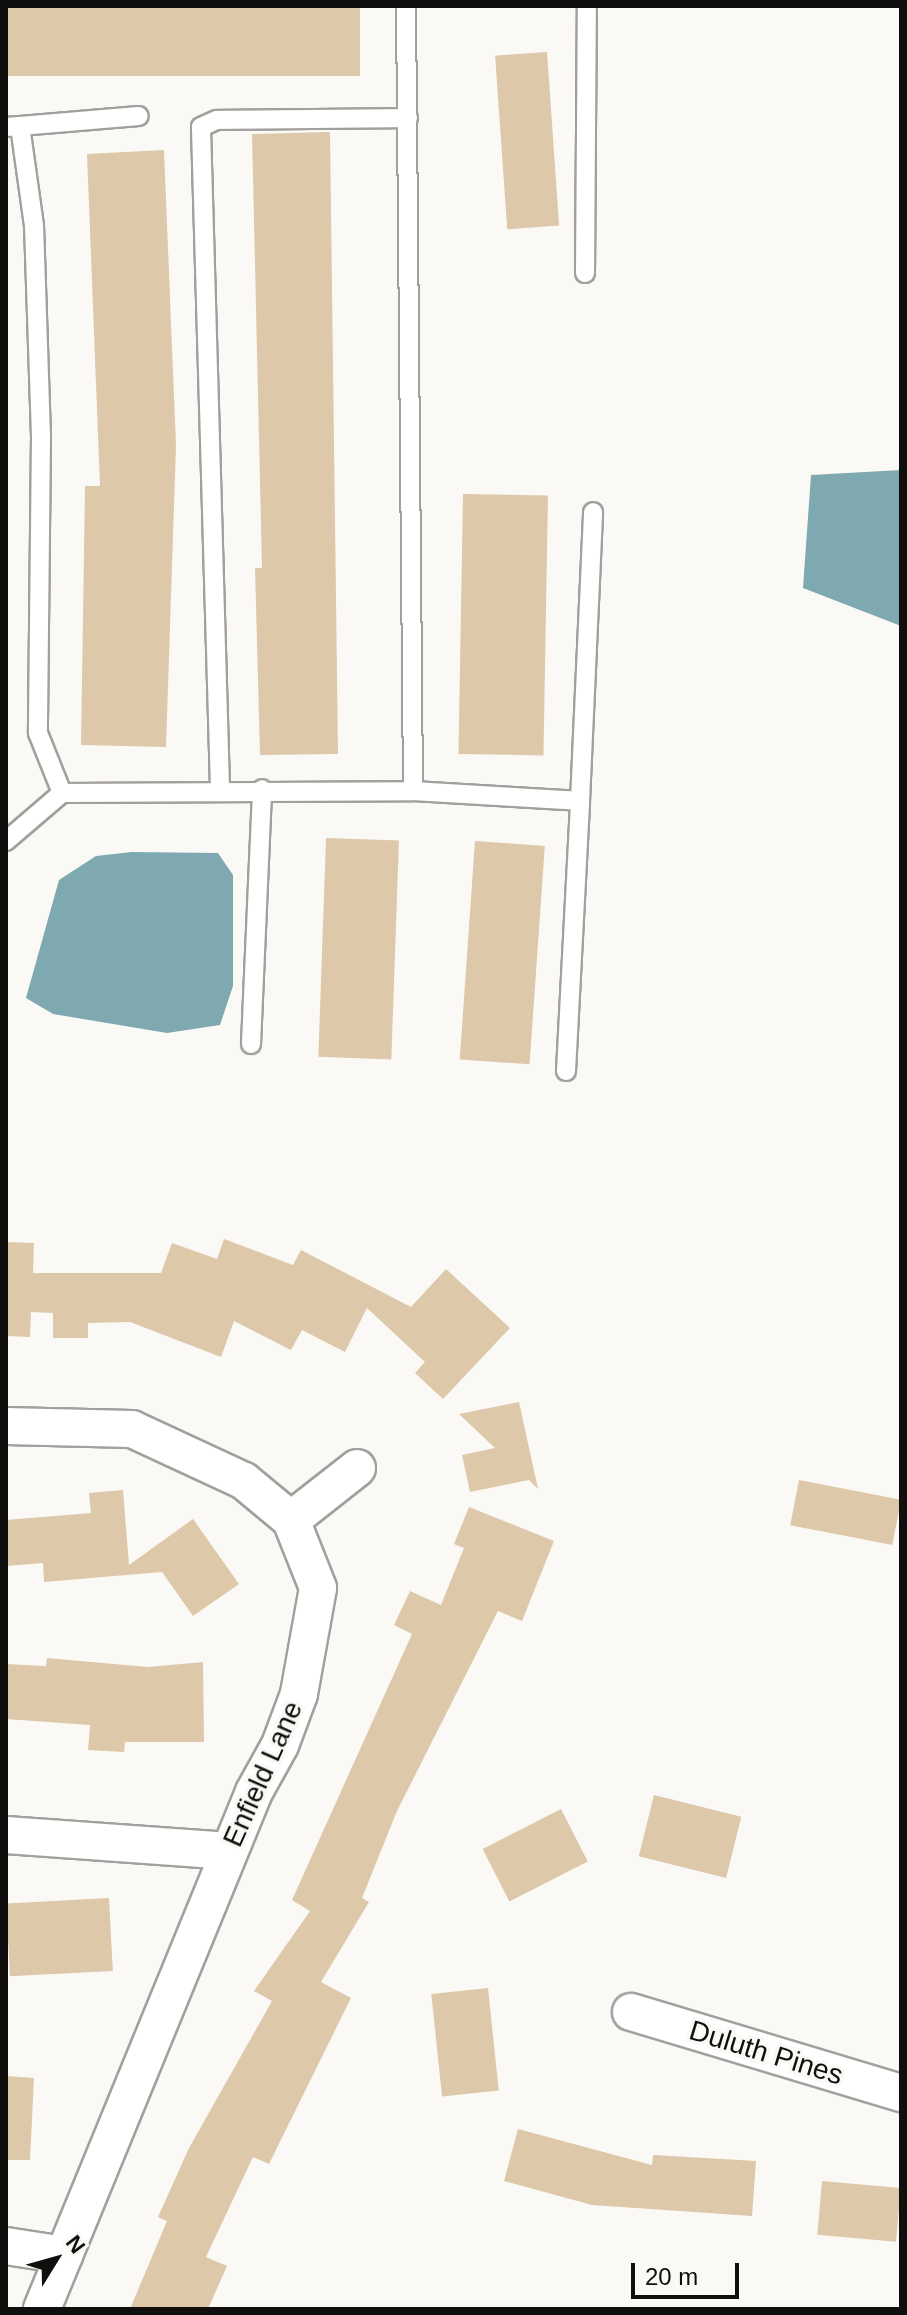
<!DOCTYPE html>
<style>
body{margin:0}
#map{position:relative;width:907px;height:2315px;overflow:hidden;background:#fbf9f6;font-family:Arial,sans-serif}
div>[style]{position:absolute}
.water>*{inset:0;background:#7ea9b0}
.building>*{inset:0;background:#ddc8a9;transform-origin:0 0}
.roads{filter:drop-shadow(2px 0 #a2a09d) drop-shadow(-2px 0 #a2a09d) drop-shadow(0 2px #a2a09d) drop-shadow(0 -2px #a2a09d)}
.lane>*{height:18px;margin:-9px;padding:0 9px;transform-origin:9px;border-radius:9px;background:#fff}
.street>*{height:36px;margin:-18px;padding:0 18px;transform-origin:18px;border-radius:18px;background:#fff}
span{translate:-50% -50%;white-space:nowrap;text-align:center;line-height:1.15;-webkit-text-stroke:7px #fbf9f6;paint-order:stroke}
.street-label{font-size:28px;color:#100f0e}
.frame{position:absolute;inset:0;border:8px solid #100f0e;pointer-events:none}
.north{position:absolute;left:16px;top:2219px;width:80px;height:80px;-webkit-text-stroke:6px #fbf9f6;paint-order:stroke;rotate:53deg;font-size:22px;font-weight:700;line-height:32px;text-align:center;color:#100f0e}
.north::after{content:'';display:block;margin:auto;width:28px;height:36px;background:#100f0e;clip-path:polygon(50% 0,100% 100%,50% 72%,0 100%)}
.scale{position:absolute;left:631px;top:2263px;width:108px;height:36px;box-sizing:border-box;border:4px solid #100f0e;border-top:0;padding-left:10px;font-size:24px;line-height:28px;white-space:nowrap;color:#100f0e;-webkit-text-stroke:6px #fbf9f6;paint-order:stroke}
</style>
<div id="map">
<div class="water">
<div style="clip-path:polygon(901px 470px,901px 626px,803px 588px,811px 475px)"></div>
<div style="clip-path:polygon(132px 852px,218px 853px,233px 875px,233px 986px,220px 1025px,167px 1033px,53px 1014px,26px 998px,59px 880px,96px 856px)"></div>
</div>
<div class="building">
<div style="left:6px;top:6px;width:354px;height:70px"></div>
<div style="left:547px;top:52px;width:174px;height:52px;rotate:86deg"></div>
<div style="clip-path:polygon(330px 132px,338px 754px,260px 755px,255px 568px,262px 568px,252px 134px)"></div>
<div style="clip-path:polygon(164px 150px,176px 446px,166px 747px,81px 745px,85px 486px,100px 486px,87px 154px)"></div>
<div style="left:463px;top:494px;width:85px;height:260px;rotate:1deg"></div>
<div style="left:326px;top:838px;width:73px;height:219px;rotate:2deg"></div>
<div style="left:475px;top:841px;width:70px;height:219px;rotate:4deg"></div>
<div style="clip-path:polygon(224px 1239px,293px 1265px,301px 1250px,411px 1307px,446px 1269px,510px 1328px,443px 1399px,415px 1373px,425px 1362px,367px 1308px,345px 1352px,302px 1330px,291px 1350px,234px 1321px,221px 1357px,130px 1322px,88px 1323px,88px 1338px,53px 1338px,53px 1313px,31px 1312px,30px 1337px,6px 1336px,6px 1242px,34px 1243px,33px 1273px,161px 1273px,172px 1243px,217px 1259px)"></div>
<div style="clip-path:polygon(519px 1402px,538px 1489px,529px 1480px,470px 1492px,462px 1455px,495px 1448px,459px 1414px)"></div>
<div style="left:799px;top:1480px;width:104px;height:46px;rotate:11deg"></div>
<div style="clip-path:polygon(123px 1490px,129px 1565px,193px 1519px,239px 1584px,193px 1616px,162px 1572px,44px 1582px,43px 1563px,6px 1566px,6px 1520px,91px 1513px,89px 1493px)"></div>
<div style="clip-path:polygon(469px 1507px,554px 1541px,522px 1621px,498px 1611px,397px 1811px,362px 1898px,369px 1902px,321px 1982px,351px 1998px,269px 2164px,253px 2157px,206px 2257px,227px 2266px,208px 2309px,130px 2309px,167px 2221px,158px 2217px,189px 2148px,272px 2001px,254px 1991px,310px 1911px,292px 1900px,412px 1634px,394px 1625px,410px 1591px,441px 1605px,464px 1548px,454px 1544px)"></div>
<div style="clip-path:polygon(47px 1658px,148px 1667px,203px 1662px,204px 1742px,125px 1742px,124px 1752px,88px 1750px,90px 1725px,6px 1719px,6px 1664px,46px 1666px)"></div>
<div style="left:654px;top:1795px;width:90px;height:63px;rotate:14deg"></div>
<div style="left:561px;top:1809px;width:59px;height:88px;rotate:63deg"></div>
<div style="left:109px;top:1898px;width:73px;height:103px;rotate:87deg"></div>
<div style="left:488px;top:1988px;width:103px;height:57px;rotate:84deg"></div>
<div style="clip-path:polygon(6px 2076px,34px 2078px,30px 2160px,6px 2160px)"></div>
<div style="clip-path:polygon(518px 2129px,652px 2165px,653px 2155px,756px 2161px,752px 2216px,592px 2205px,504px 2181px)"></div>
<div style="left:822px;top:2181px;width:79px;height:54px;rotate:5deg"></div>
</div>
<div class="roads">
<div class="lane">
<div style="left:20px;top:126px;width:119px;rotate:-4.8deg"></div>
<div style="left:6px;top:127px;width:14px;rotate:-4deg"></div>
<div style="left:20px;top:126px;width:100px;rotate:82deg"></div>
<div style="left:34px;top:225px;width:211px;rotate:88.1deg"></div>
<div style="left:41px;top:436px;width:297px;rotate:90.6deg"></div>
<div style="left:38px;top:733px;width:65px;rotate:68.2deg"></div>
<div style="left:585px;top:273px;width:267px;rotate:-89.6deg"></div>
<div style="left:220px;top:788px;width:661px;rotate:-91.65deg"></div>
<div style="left:201px;top:127px;width:17px;rotate:-24deg"></div>
<div style="left:217px;top:120px;width:191px;rotate:-0.6deg"></div>
<div style="left:413px;top:791px;width:167px;rotate:3.4deg"></div>
<div style="left:580px;top:801px;width:289px;rotate:-87.4deg"></div>
<div style="left:6px;top:841px;width:74px;rotate:-40.6deg"></div>
<div style="left:62px;top:793px;width:351px;rotate:-0.3deg"></div>
<div style="left:413px;top:791px;width:785px;rotate:-90.51deg"></div>
<div style="left:251px;top:1044px;width:255px;rotate:-87.5deg"></div>
<div style="left:566px;top:1071px;width:270px;rotate:-87deg"></div>
</div>
<div class="street">
<div style="left:6px;top:1426px;width:126px;rotate:1.4deg"></div>
<div style="left:132px;top:1429px;width:123px;rotate:24.9deg"></div>
<div style="left:244px;top:1481px;width:61px;rotate:39.7deg"></div>
<div style="left:291px;top:1520px;width:73px;rotate:68.3deg"></div>
<div style="left:318px;top:1588px;width:108px;rotate:100.2deg"></div>
<div style="left:299px;top:1694px;width:54px;rotate:110.4deg"></div>
<div style="left:280px;top:1745px;width:54px;rotate:119deg"></div>
<div style="left:254px;top:1792px;width:559px;rotate:112.3deg"></div>
<div style="left:291px;top:1520px;width:84px;rotate:-38.2deg"></div>
<div style="left:6px;top:1835px;width:224px;rotate:4.1deg"></div>
<div style="left:631px;top:2012px;width:282px;rotate:16.7deg"></div>
<div style="left:6px;top:2246px;width:59px;rotate:8.8deg"></div>
</div>
</div>
<div class="street-label">
<span style="left:263px;top:1774px;rotate:-66deg">Enfield Lane</span>
<span style="left:766px;top:2053px;rotate:17deg">Duluth Pines</span>
</div>
<div class="frame"></div>
<div class="north">N</div>
<div class="scale">20 m</div>
</div>
